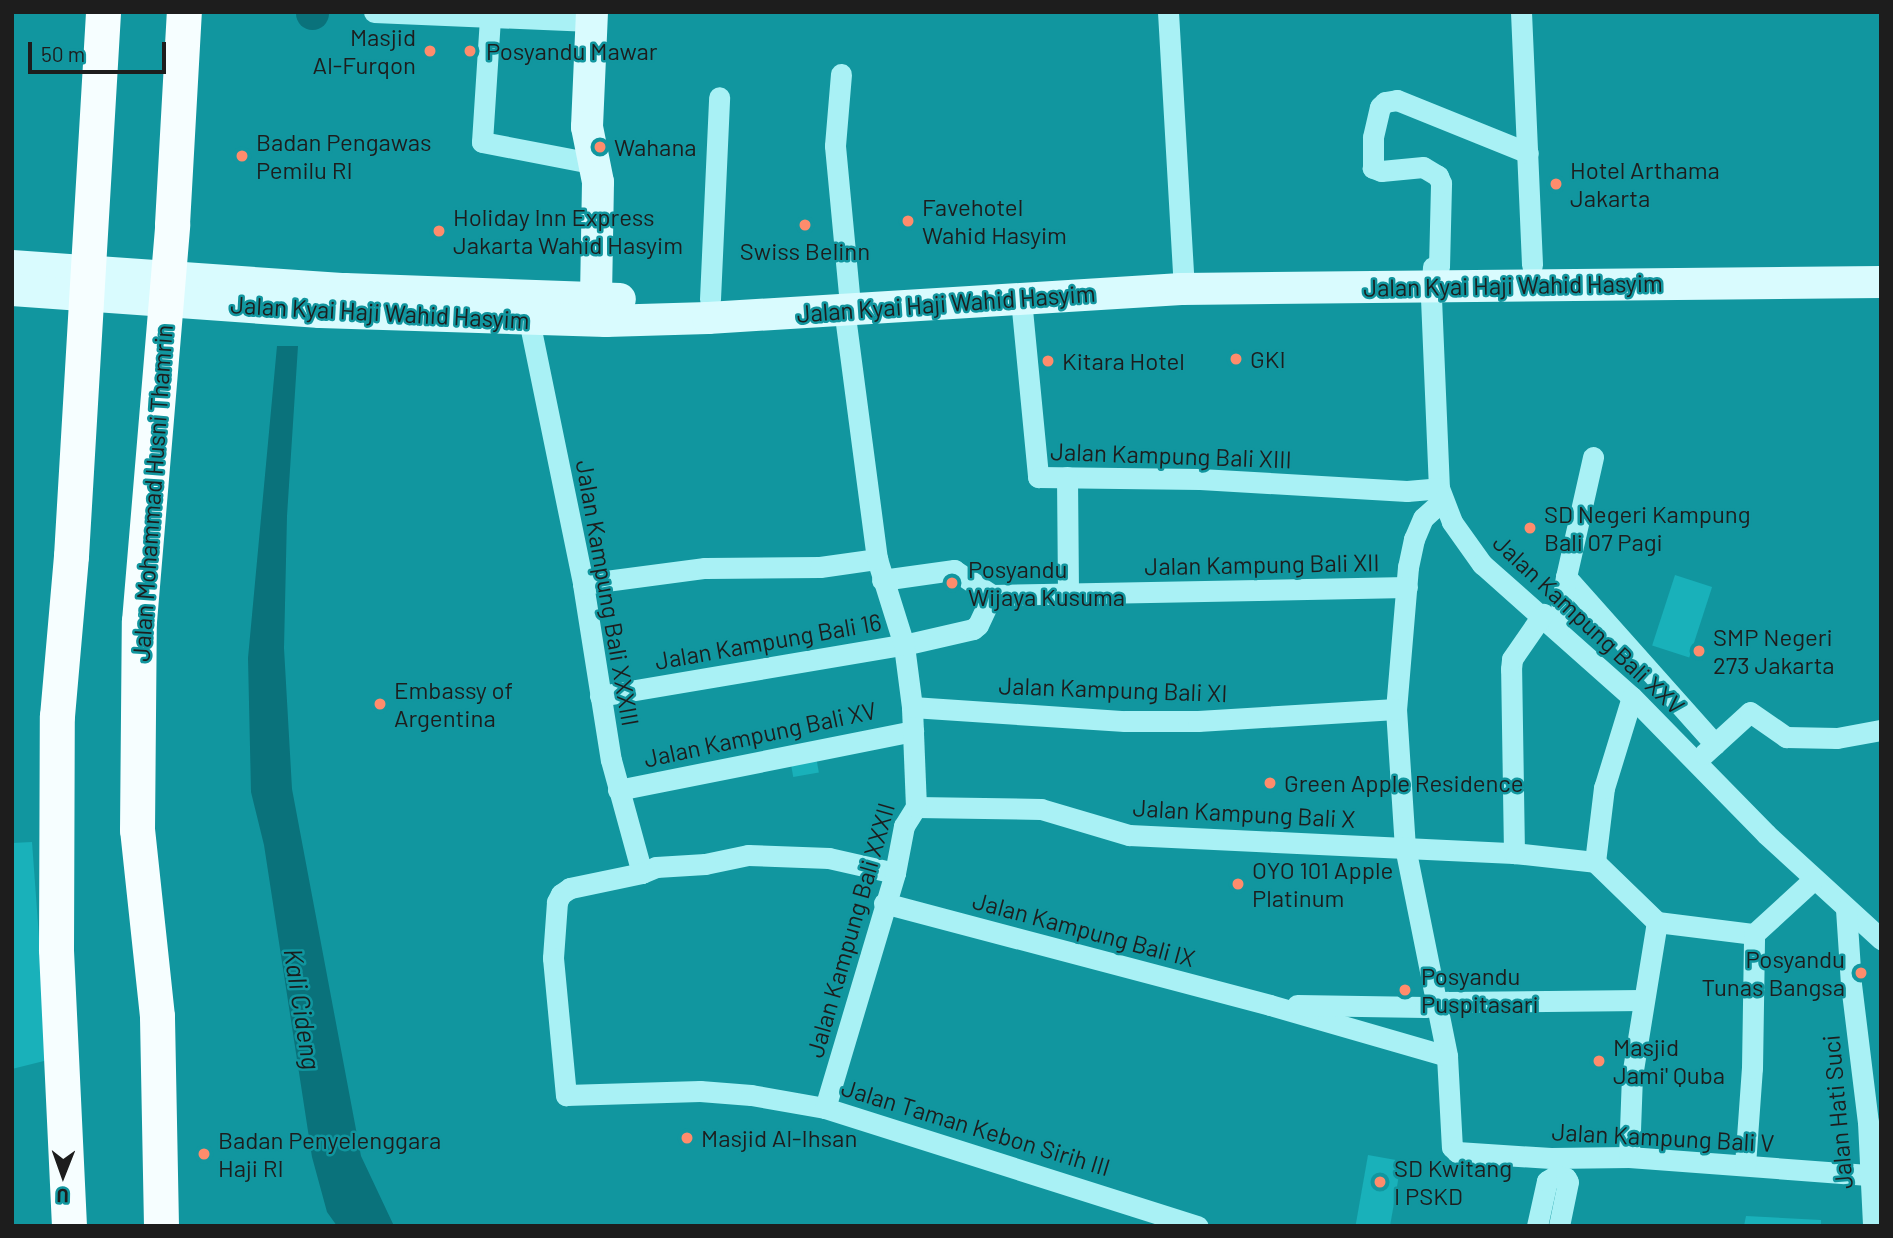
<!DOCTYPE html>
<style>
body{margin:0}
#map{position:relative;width:1893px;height:1238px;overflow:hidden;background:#11969f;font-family:Barlow,sans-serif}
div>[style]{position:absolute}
.green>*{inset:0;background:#19b1ba;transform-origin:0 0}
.water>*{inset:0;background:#0a727b}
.river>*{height:33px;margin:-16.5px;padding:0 16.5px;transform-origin:16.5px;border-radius:16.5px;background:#0a727b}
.street>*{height:21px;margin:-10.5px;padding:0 10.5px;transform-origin:10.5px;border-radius:10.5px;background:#a9f1f5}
.secondary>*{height:32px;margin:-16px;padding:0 16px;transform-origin:16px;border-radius:16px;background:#d9fbfe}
.primary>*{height:35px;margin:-17.5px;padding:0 17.5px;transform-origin:17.5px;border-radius:17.5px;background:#f6feff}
.dots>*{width:19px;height:19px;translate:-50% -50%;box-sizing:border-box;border:4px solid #11969f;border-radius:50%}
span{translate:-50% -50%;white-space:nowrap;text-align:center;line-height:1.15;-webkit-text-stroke:5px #11969f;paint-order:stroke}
.poi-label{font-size:24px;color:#1d1d1d}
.right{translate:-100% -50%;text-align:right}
.left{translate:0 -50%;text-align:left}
.street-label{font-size:24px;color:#1d1d1d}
.water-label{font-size:26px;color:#191d1d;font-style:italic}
.frame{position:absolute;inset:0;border:14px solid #1d1d1d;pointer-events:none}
.north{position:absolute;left:28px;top:1140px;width:70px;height:70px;-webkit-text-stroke:5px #11969f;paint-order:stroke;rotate:181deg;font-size:19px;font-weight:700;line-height:28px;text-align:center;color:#1d1d1d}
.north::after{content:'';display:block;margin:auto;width:24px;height:32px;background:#1d1d1d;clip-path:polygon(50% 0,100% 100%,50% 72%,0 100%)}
.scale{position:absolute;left:28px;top:42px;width:138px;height:32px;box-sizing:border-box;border:4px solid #1d1d1d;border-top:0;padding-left:9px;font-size:21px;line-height:24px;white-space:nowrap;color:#1d1d1d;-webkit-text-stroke:5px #11969f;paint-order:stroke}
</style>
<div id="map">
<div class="green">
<div style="left:1675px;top:575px;width:39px;height:74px;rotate:18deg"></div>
<div style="left:814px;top:745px;width:28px;height:26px;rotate:80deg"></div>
<div style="clip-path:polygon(32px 842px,48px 1060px,12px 1069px,12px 843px)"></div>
<div style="left:1368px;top:1155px;width:34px;height:72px;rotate:10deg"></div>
<div style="clip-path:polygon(1746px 1216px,1821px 1220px,1821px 1226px,1744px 1226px)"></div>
</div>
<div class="water">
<div style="clip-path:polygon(277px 346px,298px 346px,287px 516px,284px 648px,292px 789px,361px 1156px,394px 1226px,337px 1226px,327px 1212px,312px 1157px,264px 845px,251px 792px,248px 658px)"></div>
</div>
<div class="river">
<div style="left:312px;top:13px;width:1px;rotate:-90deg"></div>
</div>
<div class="street">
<div style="left:374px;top:12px;width:217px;rotate:2.4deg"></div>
<div style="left:1168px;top:12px;width:261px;rotate:86.7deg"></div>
<div style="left:1521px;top:12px;width:253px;rotate:87.5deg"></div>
<div style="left:490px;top:18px;width:124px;rotate:93.7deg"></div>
<div style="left:482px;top:142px;width:116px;rotate:10.9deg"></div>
<div style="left:841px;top:74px;width:72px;rotate:94.8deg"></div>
<div style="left:835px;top:146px;width:148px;rotate:84.6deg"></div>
<div style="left:1433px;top:267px;width:31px;rotate:94deg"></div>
<div style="left:1431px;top:298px;width:190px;rotate:87.6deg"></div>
<div style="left:1439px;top:488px;width:36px;rotate:69deg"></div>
<div style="left:1452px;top:522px;width:52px;rotate:54.5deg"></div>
<div style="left:1482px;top:564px;width:200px;rotate:41.6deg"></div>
<div style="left:1632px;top:697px;width:192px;rotate:45.6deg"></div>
<div style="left:1766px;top:834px;width:156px;rotate:42.4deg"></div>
<div style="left:1439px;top:267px;width:84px;rotate:-88.6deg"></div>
<div style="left:1441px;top:183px;width:8px;rotate:-113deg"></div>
<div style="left:1438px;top:176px;width:17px;rotate:-149deg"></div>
<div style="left:1423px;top:167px;width:42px;rotate:174.6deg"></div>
<div style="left:1381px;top:171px;width:9px;rotate:-159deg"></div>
<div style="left:1373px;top:168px;width:31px;rotate:-90deg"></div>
<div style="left:1373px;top:137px;width:31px;rotate:-77deg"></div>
<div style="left:1380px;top:107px;width:7px;rotate:-45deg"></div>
<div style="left:1385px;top:102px;width:12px;rotate:-9deg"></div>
<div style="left:1397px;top:100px;width:141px;rotate:22deg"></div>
<div style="left:710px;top:299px;width:202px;rotate:-87.4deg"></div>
<div style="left:1021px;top:299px;width:179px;rotate:84.5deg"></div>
<div style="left:1038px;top:477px;width:162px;rotate:0.7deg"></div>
<div style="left:1200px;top:479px;width:207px;rotate:3.3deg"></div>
<div style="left:1407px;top:491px;width:32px;rotate:-5deg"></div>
<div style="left:529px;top:320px;width:269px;rotate:78.4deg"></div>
<div style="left:583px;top:584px;width:178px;rotate:81deg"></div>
<div style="left:611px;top:760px;width:117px;rotate:74.7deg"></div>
<div style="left:1067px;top:477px;width:117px;rotate:89.5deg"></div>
<div style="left:1442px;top:501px;width:25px;rotate:138deg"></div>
<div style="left:1423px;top:518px;width:23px;rotate:113deg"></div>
<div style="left:1414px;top:539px;width:29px;rotate:102deg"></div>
<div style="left:1408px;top:567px;width:143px;rotate:94.8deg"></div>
<div style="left:1396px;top:709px;width:138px;rotate:86.3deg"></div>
<div style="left:1405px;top:847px;width:213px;rotate:78.6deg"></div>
<div style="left:1447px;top:1056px;width:91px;rotate:86.9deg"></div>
<div style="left:1452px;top:1147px;width:7px;rotate:45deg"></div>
<div style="left:1457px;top:1152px;width:94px;rotate:3.7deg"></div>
<div style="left:1551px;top:1158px;width:78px;rotate:-0.7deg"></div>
<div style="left:1629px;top:1157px;width:243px;rotate:4.3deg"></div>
<div style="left:1566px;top:577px;width:224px;rotate:48.3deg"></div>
<div style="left:882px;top:580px;width:73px;rotate:-7.9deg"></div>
<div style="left:954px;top:570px;width:45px;rotate:33.3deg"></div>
<div style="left:992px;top:595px;width:415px;rotate:-1.1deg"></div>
<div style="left:583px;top:584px;width:123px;rotate:-7.5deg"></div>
<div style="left:705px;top:568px;width:115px;rotate:-0.5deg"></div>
<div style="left:820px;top:567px;width:58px;rotate:-8deg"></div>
<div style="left:1558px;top:629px;width:53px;rotate:-81.3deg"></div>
<div style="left:1566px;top:577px;width:123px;rotate:-77.3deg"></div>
<div style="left:600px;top:696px;width:312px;rotate:-9.6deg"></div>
<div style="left:908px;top:644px;width:67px;rotate:-13deg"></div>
<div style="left:973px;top:629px;width:6px;rotate:-39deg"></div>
<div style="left:978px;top:625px;width:33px;rotate:-65deg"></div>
<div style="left:912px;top:707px;width:213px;rotate:3.8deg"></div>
<div style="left:1125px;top:721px;width:73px"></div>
<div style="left:1198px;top:721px;width:198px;rotate:-3.5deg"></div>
<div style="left:1704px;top:754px;width:62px;rotate:-42.4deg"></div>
<div style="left:1750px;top:712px;width:44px;rotate:34.8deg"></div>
<div style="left:1786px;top:737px;width:51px;rotate:1.1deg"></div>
<div style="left:1837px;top:738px;width:45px;rotate:-10.3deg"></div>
<div style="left:618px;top:790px;width:301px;rotate:-11.3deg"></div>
<div style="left:916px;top:807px;width:125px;rotate:0.9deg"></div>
<div style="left:1041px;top:809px;width:92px;rotate:16.5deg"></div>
<div style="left:1129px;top:835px;width:385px;rotate:2.7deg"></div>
<div style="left:1514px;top:853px;width:81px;rotate:6.3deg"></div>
<div style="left:1514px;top:853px;width:184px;rotate:-90.9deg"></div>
<div style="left:1511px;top:669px;width:10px;rotate:-84deg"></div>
<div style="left:1512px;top:659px;width:55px;rotate:-55.4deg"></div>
<div style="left:1595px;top:862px;width:86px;rotate:44.1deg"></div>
<div style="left:1657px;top:922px;width:98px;rotate:7.1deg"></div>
<div style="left:1754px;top:934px;width:81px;rotate:-42.5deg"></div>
<div style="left:1595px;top:862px;width:75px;rotate:-83.1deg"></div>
<div style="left:1604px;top:788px;width:95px;rotate:-72.9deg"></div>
<div style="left:895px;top:873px;width:68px;rotate:-167.2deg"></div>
<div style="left:829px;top:858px;width:81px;rotate:-177.9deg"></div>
<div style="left:748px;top:855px;width:44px;rotate:168.2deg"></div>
<div style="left:705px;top:864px;width:49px;rotate:176.5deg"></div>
<div style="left:656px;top:867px;width:15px;rotate:157deg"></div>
<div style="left:642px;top:873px;width:74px;rotate:168.2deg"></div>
<div style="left:570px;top:888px;width:11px;rotate:146deg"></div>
<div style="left:561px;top:894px;width:9px;rotate:117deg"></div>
<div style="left:557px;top:902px;width:56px;rotate:94.1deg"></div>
<div style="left:553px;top:958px;width:138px;rotate:84.6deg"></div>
<div style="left:566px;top:1095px;width:134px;rotate:-1.7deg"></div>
<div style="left:700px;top:1091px;width:51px;rotate:4.5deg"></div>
<div style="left:751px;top:1095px;width:75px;rotate:10deg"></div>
<div style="left:825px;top:1108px;width:391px;rotate:17.6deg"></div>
<div style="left:884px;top:903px;width:399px;rotate:14.8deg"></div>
<div style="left:1270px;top:1005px;width:184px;rotate:16.1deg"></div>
<div style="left:1846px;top:909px;width:75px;rotate:86.2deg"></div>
<div style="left:1851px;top:984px;width:139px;rotate:83deg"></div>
<div style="left:1868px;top:1122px;width:104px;rotate:87.2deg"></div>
<div style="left:1297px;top:1005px;width:128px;rotate:0.9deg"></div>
<div style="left:1425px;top:1007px;width:23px;rotate:-13deg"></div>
<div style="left:1447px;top:1002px;width:195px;rotate:-0.6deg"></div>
<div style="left:825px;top:1108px;width:245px;rotate:-73.4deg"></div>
<div style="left:895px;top:873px;width:48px;rotate:-79.2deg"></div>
<div style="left:904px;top:826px;width:22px;rotate:-58deg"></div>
<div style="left:916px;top:807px;width:100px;rotate:-92.3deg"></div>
<div style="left:912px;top:707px;width:63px;rotate:-97.4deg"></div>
<div style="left:904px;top:645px;width:90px;rotate:-107.4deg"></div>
<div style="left:877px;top:559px;width:251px;rotate:-97.5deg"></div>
<div style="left:1629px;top:1157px;width:81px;rotate:-87.9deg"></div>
<div style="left:1632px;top:1076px;width:156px;rotate:-80.8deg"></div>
<div style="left:1745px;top:1165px;width:97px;rotate:-85.9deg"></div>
<div style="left:1752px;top:1068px;width:134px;rotate:-89.1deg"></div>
<div style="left:1537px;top:1226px;width:46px;rotate:-77.5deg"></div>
<div style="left:1547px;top:1181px;width:12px;rotate:-31deg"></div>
<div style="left:1557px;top:1175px;width:9px;rotate:18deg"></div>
<div style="left:1566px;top:1178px;width:4px;rotate:63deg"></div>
<div style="left:1568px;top:1182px;width:45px;rotate:101.6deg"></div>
</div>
<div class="secondary">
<div style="left:592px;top:12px;width:115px;rotate:92.5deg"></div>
<div style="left:587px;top:127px;width:56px;rotate:78.7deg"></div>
<div style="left:598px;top:182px;width:117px;rotate:91deg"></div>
<div style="left:12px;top:266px;width:334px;rotate:4deg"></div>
<div style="left:345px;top:289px;width:275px;rotate:2.1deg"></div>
<div style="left:12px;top:290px;width:309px;rotate:4.1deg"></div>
<div style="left:320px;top:312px;width:286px;rotate:1.8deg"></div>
<div style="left:606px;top:321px;width:102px;rotate:-1.7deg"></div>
<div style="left:708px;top:318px;width:474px;rotate:-3.5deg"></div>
<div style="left:1181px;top:289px;width:700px;rotate:-0.57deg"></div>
</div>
<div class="primary">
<div style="left:69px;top:1226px;width:277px;rotate:-92.7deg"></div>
<div style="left:56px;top:949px;width:233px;rotate:-89.8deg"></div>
<div style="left:57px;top:716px;width:161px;rotate:-85deg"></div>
<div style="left:71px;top:556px;width:545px;rotate:-86.63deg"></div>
<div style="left:161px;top:1226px;width:210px;rotate:-91.1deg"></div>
<div style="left:157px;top:1016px;width:187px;rotate:-96.1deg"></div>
<div style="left:137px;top:830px;width:209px;rotate:-89.5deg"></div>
<div style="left:139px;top:621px;width:398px;rotate:-85.2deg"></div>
<div style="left:172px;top:224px;width:212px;rotate:-86.8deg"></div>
</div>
<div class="dots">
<div style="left:430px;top:51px;background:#ff8c6c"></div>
<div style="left:470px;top:51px;background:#ff8c6c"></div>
<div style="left:600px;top:147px;background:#ff8c6c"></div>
<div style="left:242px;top:156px;background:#ff8c6c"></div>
<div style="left:1556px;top:184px;background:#ff8c6c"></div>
<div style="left:908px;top:221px;background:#ff8c6c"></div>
<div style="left:805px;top:225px;background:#ff8c6c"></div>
<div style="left:439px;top:231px;background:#ff8c6c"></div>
<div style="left:1236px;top:359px;background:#ff8c6c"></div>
<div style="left:1048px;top:361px;background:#ff8c6c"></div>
<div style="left:1530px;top:528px;background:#ff8c6c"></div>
<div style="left:952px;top:583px;background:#ff8c6c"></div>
<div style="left:1699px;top:651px;background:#ff8c6c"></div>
<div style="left:380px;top:704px;background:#ff8c6c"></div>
<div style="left:1270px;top:783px;background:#ff8c6c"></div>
<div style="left:1238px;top:884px;background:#ff8c6c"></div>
<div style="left:1861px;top:973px;background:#ff8c6c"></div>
<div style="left:1405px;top:990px;background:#ff8c6c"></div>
<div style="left:1599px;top:1061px;background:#ff8c6c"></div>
<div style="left:687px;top:1138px;background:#ff8c6c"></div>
<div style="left:204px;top:1154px;background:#ff8c6c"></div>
<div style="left:1380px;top:1182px;background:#ff8c6c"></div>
</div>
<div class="poi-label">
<span class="right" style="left:416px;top:51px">Masjid<br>Al-Furqon</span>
<span class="left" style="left:486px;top:51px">Posyandu Mawar</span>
<span class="left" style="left:256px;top:156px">Badan Pengawas<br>Pemilu RI</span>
<span class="left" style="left:614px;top:147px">Wahana</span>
<span class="left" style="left:1570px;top:184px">Hotel Arthama<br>Jakarta</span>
<span class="left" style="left:922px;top:221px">Favehotel<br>Wahid Hasyim</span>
<span class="left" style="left:453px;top:231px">Holiday Inn Express<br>Jakarta Wahid Hasyim</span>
<span style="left:805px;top:251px">Swiss Belinn</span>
<span class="left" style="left:1250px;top:359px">GKI</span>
<span class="left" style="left:1062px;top:361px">Kitara Hotel</span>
<span class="left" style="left:1544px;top:528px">SD Negeri Kampung<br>Bali 07 Pagi</span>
<span class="left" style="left:968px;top:583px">Posyandu<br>Wijaya Kusuma</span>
<span class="left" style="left:1713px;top:651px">SMP Negeri<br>273 Jakarta</span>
<span class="left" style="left:394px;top:704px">Embassy of<br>Argentina</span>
<span class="left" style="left:1284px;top:783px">Green Apple Residence</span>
<span class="left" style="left:1252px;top:884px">OYO 101 Apple<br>Platinum</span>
<span class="right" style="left:1845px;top:973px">Posyandu<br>Tunas Bangsa</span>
<span class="left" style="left:1421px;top:990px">Posyandu<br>Puspitasari</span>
<span class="left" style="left:1613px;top:1061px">Masjid<br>Jami' Quba</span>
<span class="left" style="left:701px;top:1138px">Masjid Al-Ihsan</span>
<span class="left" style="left:218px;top:1154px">Badan Penyelenggara<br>Haji RI</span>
<span class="left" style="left:1394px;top:1182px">SD Kwitang<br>I PSKD</span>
</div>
<div class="street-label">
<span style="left:1513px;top:285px;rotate:-1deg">Jalan Kyai Haji Wahid Hasyim</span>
<span style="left:946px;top:303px;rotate:-4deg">Jalan Kyai Haji Wahid Hasyim</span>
<span style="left:380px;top:312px;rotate:3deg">Jalan Kyai Haji Wahid Hasyim</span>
<span style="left:1171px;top:455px;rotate:2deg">Jalan Kampung Bali XIII</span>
<span style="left:152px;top:493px;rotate:-86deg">Jalan Mohammad Husni Thamrin</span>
<span style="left:1262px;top:564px;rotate:-1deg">Jalan Kampung Bali XII</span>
<span style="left:608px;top:593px;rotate:80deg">Jalan Kampung Bali XXXIII</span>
<span style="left:1589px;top:624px;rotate:43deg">Jalan Kampung Bali XXV</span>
<span style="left:768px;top:641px;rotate:-10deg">Jalan Kampung Bali 16</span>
<span style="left:1113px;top:689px;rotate:2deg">Jalan Kampung Bali XI</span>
<span style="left:760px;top:734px;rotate:-12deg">Jalan Kampung Bali XV</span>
<span style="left:1244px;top:813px;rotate:3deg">Jalan Kampung Bali X</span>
<span style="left:1084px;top:929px;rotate:15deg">Jalan Kampung Bali IX</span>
<span style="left:850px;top:930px;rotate:-74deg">Jalan Kampung Bali XXXII</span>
<span style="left:1837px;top:1112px;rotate:-95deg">Jalan Hati Suci</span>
<span style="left:976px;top:1127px;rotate:17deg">Jalan Taman Kebon Sirih III</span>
<span style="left:1663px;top:1137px;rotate:3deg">Jalan Kampung Bali V</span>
</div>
<div class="water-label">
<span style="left:303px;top:1009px;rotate:81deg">Kali Cideng</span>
</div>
<div class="frame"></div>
<div class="north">U</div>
<div class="scale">50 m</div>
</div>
